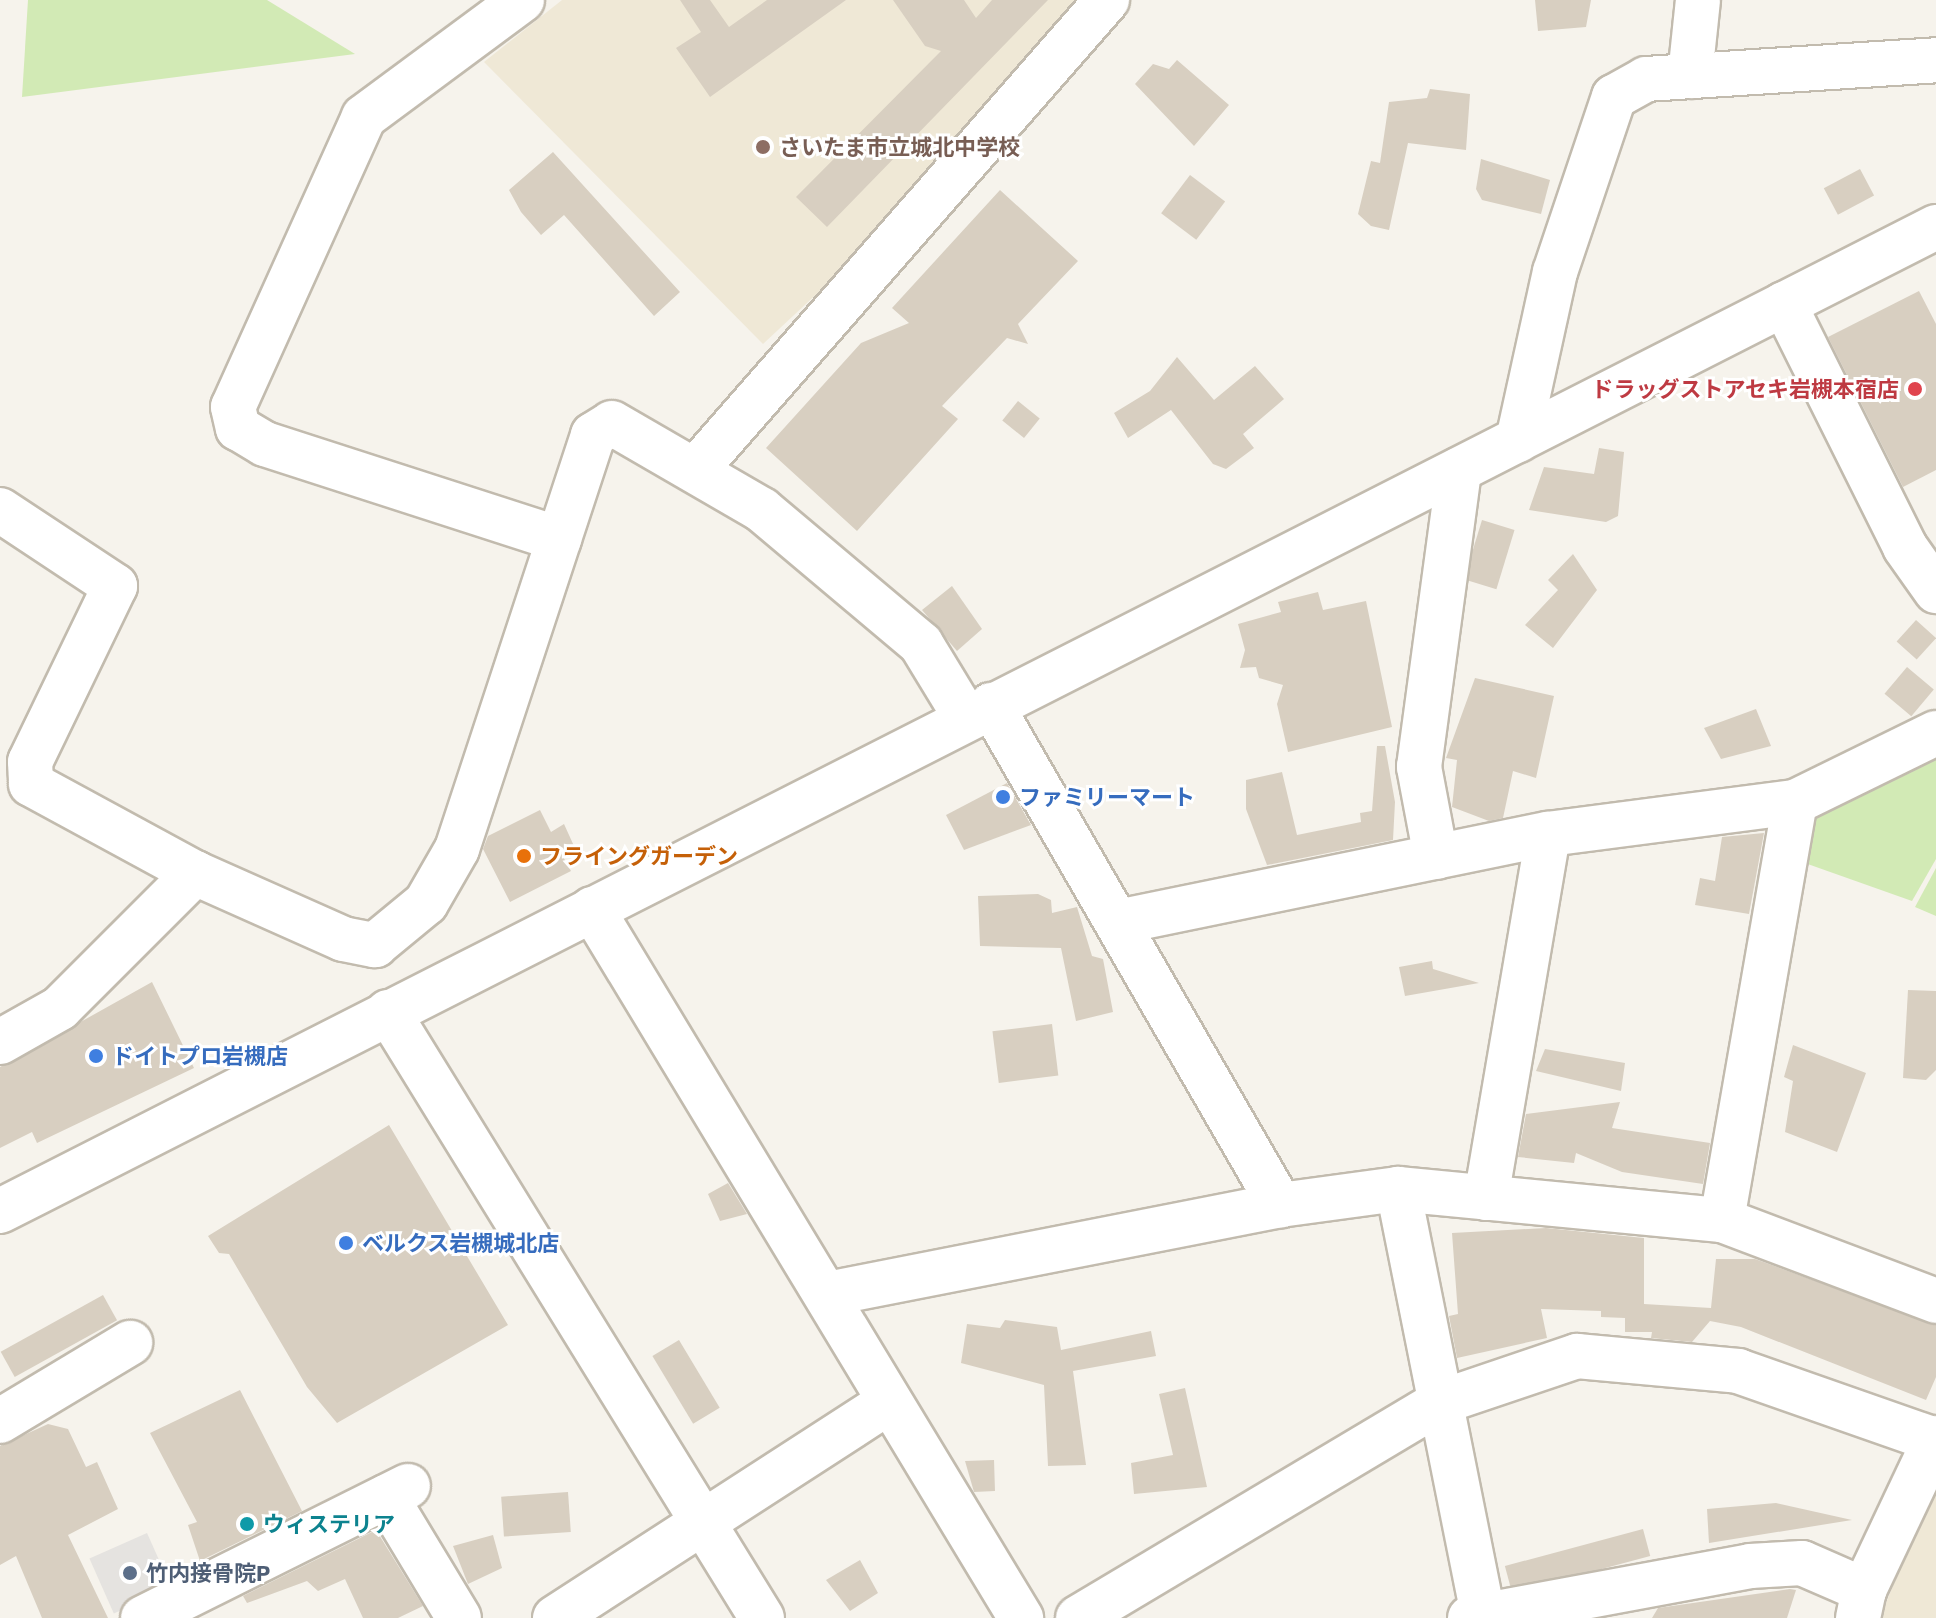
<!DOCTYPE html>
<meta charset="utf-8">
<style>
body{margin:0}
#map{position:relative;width:1936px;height:1618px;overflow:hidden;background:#f6f3ec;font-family:Commissioner,"Noto Sans JP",sans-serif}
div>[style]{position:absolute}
.education>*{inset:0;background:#efe8d6}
.green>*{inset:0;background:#d2eab5}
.parking>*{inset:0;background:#e5e3e0;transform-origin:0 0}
.building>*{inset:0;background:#d8cfc1;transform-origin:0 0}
.roads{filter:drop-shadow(2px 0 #c2bbae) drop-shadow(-2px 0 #c2bbae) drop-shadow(0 2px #c2bbae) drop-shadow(0 -2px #c2bbae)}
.minor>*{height:44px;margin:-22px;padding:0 22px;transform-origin:22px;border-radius:22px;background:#fff}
.dots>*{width:22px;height:22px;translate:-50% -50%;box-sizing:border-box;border:4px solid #fff;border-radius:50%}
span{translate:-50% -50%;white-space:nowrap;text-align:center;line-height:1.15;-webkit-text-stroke:6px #fff;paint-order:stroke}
.education-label{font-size:22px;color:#785e54;font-weight:700}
.left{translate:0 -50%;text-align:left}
.health-label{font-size:22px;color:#be3a42;font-weight:700}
.right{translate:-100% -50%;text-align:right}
.shop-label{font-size:22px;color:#366cbe;font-weight:700}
.food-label{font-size:22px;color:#c56008;font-weight:700}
.culture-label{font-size:22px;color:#0d838f;font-weight:700}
.service-label{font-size:22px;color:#4e5e75;font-weight:700}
</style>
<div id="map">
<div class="education">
<div style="clip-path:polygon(562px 0,1084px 0,883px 232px,763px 344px,484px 62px)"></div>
<div style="clip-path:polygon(1936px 1479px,1936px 1618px,1880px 1618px)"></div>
</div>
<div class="green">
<div style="clip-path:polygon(28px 0,267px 0,355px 54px,22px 97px)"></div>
<div style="clip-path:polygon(1936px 749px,1936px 859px,1912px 901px,1802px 862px,1820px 807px)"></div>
<div style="clip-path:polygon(1936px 868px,1936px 916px,1915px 907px)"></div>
</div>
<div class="parking">
<div style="left:147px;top:1533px;width:60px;height:63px;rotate:66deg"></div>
</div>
<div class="building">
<div style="clip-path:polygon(680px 0,710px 0,729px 27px,767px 0,846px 0,710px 97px,676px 48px,701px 32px)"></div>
<div style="clip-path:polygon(893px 0,964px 0,976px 18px,992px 0,1048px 0,827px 227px,796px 197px,941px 51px,925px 46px)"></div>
<div style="clip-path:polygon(1535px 0,1591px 0,1586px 27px,1538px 31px)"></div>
<div style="clip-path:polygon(1177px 60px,1229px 105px,1194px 146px,1135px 84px,1153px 64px,1169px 69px)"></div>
<div style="clip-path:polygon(1430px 89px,1470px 94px,1466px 150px,1408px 143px,1389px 230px,1371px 226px,1358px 214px,1371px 161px,1380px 163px,1389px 102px,1427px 98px)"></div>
<div style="clip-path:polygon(553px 152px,680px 292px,654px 316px,564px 215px,541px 235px,521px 212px,509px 190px)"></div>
<div style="clip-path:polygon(1481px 159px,1550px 180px,1541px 214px,1482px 200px,1476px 189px)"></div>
<div style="left:1860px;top:169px;width:30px;height:41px;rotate:62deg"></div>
<div style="left:1190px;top:175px;width:44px;height:48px;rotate:37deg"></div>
<div style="clip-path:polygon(1000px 190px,1078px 261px,1018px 324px,1028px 344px,1007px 338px,942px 406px,958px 419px,857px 531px,766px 448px,861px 343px,909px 323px,892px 308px)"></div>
<div style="clip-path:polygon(1919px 291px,1936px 324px,1936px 470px,1903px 487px,1828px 337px)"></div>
<div style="clip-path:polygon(1177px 357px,1214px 400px,1255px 366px,1284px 399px,1243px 434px,1254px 448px,1226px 469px,1213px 464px,1171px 410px,1128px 438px,1114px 413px,1150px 391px)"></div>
<div style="left:1018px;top:401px;width:28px;height:25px;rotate:39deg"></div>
<div style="clip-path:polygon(1599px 448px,1624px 452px,1618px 516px,1606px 522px,1529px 510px,1544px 467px,1594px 474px)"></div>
<div style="left:1482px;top:520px;width:34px;height:62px;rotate:17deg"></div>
<div style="clip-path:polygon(1573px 554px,1597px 590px,1553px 648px,1525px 625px,1558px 590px,1548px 580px)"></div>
<div style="clip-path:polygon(952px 586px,982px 629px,957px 651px,922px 610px)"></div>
<div style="clip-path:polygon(1318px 592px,1323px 610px,1366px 601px,1392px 727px,1288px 752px,1277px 704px,1283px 685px,1259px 678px,1256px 667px,1240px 668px,1245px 650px,1238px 624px,1281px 612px,1278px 602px)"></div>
<div style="left:1916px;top:620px;width:27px;height:29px;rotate:42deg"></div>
<div style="left:1907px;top:667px;width:35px;height:35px;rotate:40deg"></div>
<div style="clip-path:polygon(1475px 678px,1554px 696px,1536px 778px,1513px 771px,1503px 818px,1489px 821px,1452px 807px,1457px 760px,1446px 758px)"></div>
<div style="clip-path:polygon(1756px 709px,1771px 746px,1721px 759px,1704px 728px)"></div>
<div style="clip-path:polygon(1377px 746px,1385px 746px,1395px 802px,1393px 840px,1267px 865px,1246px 809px,1246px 780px,1282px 772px,1297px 835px,1361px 822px,1360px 813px,1372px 811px)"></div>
<div style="clip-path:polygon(1007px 783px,1031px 825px,964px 850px,946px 815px)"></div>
<div style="clip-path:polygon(540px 810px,551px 832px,564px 824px,574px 846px,561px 853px,571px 871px,510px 902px,483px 849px,488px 836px)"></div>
<div style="clip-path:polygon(1764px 833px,1749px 914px,1695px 905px,1700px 878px,1715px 881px,1722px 837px)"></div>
<div style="clip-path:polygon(1038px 894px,1051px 900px,1052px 913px,1077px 907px,1092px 956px,1103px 959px,1113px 1012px,1076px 1021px,1061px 948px,980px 946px,978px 896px)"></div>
<div style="clip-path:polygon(1432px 961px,1433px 969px,1479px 983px,1405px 996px,1399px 967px)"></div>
<div style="clip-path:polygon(152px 982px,194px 1068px,37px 1143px,32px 1132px,0 1148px,0 1067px)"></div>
<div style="clip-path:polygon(1908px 990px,1936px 991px,1936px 1070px,1926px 1080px,1903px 1078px)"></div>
<div style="left:1052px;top:1024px;width:52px;height:60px;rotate:83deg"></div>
<div style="clip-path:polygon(1793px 1045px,1866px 1073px,1837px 1152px,1785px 1132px,1793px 1081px,1784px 1077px)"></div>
<div style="clip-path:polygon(1545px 1049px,1625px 1063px,1621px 1091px,1536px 1071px)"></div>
<div style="clip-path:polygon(1620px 1102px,1612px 1128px,1710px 1143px,1703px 1184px,1622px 1172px,1576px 1153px,1574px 1163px,1518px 1157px,1526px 1114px)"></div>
<div style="clip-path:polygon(389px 1125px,508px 1325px,337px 1423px,307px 1387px,229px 1254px,219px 1253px,208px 1236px)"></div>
<div style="clip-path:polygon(728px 1183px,747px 1214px,720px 1221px,708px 1194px)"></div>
<div style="clip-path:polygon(1546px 1228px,1644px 1238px,1644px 1304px,1711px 1308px,1716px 1259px,1755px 1259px,1936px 1325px,1936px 1377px,1926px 1400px,1741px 1327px,1710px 1321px,1692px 1342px,1651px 1338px,1652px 1332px,1625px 1332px,1625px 1318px,1601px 1317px,1601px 1311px,1541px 1309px,1547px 1338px,1457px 1358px,1449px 1316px,1458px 1314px,1452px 1233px)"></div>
<div style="left:103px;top:1295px;width:29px;height:117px;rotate:61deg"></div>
<div style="clip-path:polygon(1005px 1320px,1057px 1327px,1061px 1350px,1151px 1331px,1156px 1356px,1073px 1371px,1086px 1465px,1048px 1466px,1044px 1385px,961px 1363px,967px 1324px,1000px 1328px)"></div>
<div style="left:679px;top:1340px;width:79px;height:31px;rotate:59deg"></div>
<div style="clip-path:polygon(1185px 1388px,1207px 1487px,1134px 1494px,1131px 1463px,1173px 1455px,1159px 1394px)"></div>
<div style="clip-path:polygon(240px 1390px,302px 1511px,200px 1561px,188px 1525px,197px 1522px,150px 1433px)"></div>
<div style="clip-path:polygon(48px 1424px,68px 1429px,86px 1467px,97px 1462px,118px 1509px,68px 1535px,108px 1618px,42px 1618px,16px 1556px,0 1565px,0 1446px)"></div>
<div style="clip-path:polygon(994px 1460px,995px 1491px,974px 1492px,965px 1461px)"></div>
<div style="left:568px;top:1492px;width:40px;height:67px;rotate:86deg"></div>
<div style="clip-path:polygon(1776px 1503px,1852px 1520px,1709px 1543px,1707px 1509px)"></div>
<div style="left:1643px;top:1529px;width:28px;height:143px;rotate:75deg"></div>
<div style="clip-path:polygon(376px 1530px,423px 1606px,398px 1618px,363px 1618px,345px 1579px,318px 1591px,307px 1581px,247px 1603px,243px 1596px)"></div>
<div style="clip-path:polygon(493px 1535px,502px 1568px,468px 1584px,453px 1546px)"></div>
<div style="clip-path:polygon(860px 1560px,878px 1593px,850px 1611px,826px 1580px)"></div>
<div style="clip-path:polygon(1790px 1589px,1796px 1590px,1787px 1618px,1652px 1618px,1658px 1608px)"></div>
</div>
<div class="roads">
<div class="minor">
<div style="left:522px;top:0;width:197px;rotate:143.5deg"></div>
<div style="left:364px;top:117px;width:318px;rotate:114.3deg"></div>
<div style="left:233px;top:407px;width:22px;rotate:77deg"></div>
<div style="left:238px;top:428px;width:31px;rotate:31deg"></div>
<div style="left:265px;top:444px;width:309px;rotate:17.9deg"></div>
<div style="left:1690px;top:76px;width:76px;rotate:-84deg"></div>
<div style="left:1784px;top:304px;width:271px;rotate:63.5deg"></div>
<div style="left:1905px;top:547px;width:54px;rotate:54.8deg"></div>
<div style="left:1518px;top:440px;width:172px;rotate:-77.6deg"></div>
<div style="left:1555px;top:272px;width:185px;rotate:-71.4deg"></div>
<div style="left:1614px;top:97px;width:37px;rotate:-29deg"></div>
<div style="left:1646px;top:79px;width:291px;rotate:-3.7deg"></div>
<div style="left:698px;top:467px;width:621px;rotate:-48.79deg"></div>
<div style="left:0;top:510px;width:138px;rotate:33.5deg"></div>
<div style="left:115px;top:586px;width:195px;rotate:115.8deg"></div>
<div style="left:30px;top:762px;width:22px;rotate:87deg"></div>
<div style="left:31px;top:784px;width:187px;rotate:28.5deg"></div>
<div style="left:195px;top:873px;width:162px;rotate:24deg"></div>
<div style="left:343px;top:939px;width:33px;rotate:11deg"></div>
<div style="left:375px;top:945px;width:66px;rotate:-39.5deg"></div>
<div style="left:426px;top:903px;width:62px;rotate:-60.1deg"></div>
<div style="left:457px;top:849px;width:436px;rotate:-71.8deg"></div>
<div style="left:593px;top:435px;width:22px;rotate:-32deg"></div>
<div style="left:612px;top:423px;width:173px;rotate:30.1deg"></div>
<div style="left:762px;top:510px;width:208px;rotate:40.1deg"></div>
<div style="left:921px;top:644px;width:87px;rotate:58.7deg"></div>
<div style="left:991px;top:705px;width:578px;rotate:59.97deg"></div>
<div style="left:1436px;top:857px;width:92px;rotate:-100.7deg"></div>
<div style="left:1419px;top:767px;width:300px;rotate:-82.3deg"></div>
<div style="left:592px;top:909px;width:829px;rotate:58.82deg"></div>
<div style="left:1123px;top:921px;width:434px;rotate:-11.6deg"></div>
<div style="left:1548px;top:834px;width:249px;rotate:-7.4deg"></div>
<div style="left:1795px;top:802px;width:157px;rotate:-26.1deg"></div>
<div style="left:388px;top:1012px;width:712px;rotate:58.32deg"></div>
<div style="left:0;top:1042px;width:69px;rotate:-29.5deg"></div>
<div style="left:60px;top:1008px;width:191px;rotate:-45deg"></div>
<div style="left:1398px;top:1189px;width:430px;rotate:78.7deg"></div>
<div style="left:1486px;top:1198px;width:369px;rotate:-80.3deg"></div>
<div style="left:0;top:1211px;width:2172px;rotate:-26.94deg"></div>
<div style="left:1722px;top:1220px;width:424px;rotate:-80.1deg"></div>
<div style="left:827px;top:1294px;width:462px;rotate:-11.1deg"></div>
<div style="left:1280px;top:1205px;width:119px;rotate:-7.7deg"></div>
<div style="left:1398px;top:1189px;width:325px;rotate:5.5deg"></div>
<div style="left:1722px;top:1220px;width:229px;rotate:20.7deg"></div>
<div style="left:0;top:1421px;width:152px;rotate:-31deg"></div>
<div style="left:386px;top:1497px;width:141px;rotate:58.9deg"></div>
<div style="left:143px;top:1618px;width:296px;rotate:-26.5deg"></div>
<div style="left:555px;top:1618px;width:396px;rotate:-32.9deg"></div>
<div style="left:1078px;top:1618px;width:422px;rotate:-30.8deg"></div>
<div style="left:1441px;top:1402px;width:144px;rotate:-18.7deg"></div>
<div style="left:1577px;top:1356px;width:162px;rotate:5.3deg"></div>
<div style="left:1738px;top:1371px;width:209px;rotate:19.3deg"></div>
<div style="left:1470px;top:1618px;width:285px;rotate:-10.5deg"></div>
<div style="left:1750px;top:1566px;width:52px;rotate:-3.3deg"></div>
<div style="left:1802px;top:1563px;width:68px;rotate:23.5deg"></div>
<div style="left:1858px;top:1618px;width:29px;rotate:-78deg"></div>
<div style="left:1864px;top:1590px;width:168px;rotate:-64.7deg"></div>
</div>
</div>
<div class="dots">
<div style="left:763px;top:147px;background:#8d6e63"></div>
<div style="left:1915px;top:389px;background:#e0444e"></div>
<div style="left:1003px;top:797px;background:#3f7fe0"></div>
<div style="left:524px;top:856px;background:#e8710a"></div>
<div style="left:96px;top:1056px;background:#3f7fe0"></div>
<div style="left:346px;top:1243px;background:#3f7fe0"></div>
<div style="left:247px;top:1524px;background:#0f9aa8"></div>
<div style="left:130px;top:1573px;background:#5c6f8a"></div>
</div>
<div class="education-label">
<span class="left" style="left:779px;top:147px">さいたま市立城北中学校</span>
</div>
<div class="health-label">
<span class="right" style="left:1899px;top:389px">ドラッグストアセキ岩槻本宿店</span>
</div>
<div class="shop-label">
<span class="left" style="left:1019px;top:797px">ファミリーマート</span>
<span class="left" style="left:112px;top:1056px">ドイトプロ岩槻店</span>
<span class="left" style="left:362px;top:1243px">ベルクス岩槻城北店</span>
</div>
<div class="food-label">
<span class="left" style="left:540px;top:856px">フライングガーデン</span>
</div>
<div class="culture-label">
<span class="left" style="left:263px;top:1524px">ウィステリア</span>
</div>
<div class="service-label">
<span class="left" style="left:146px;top:1573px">竹内接骨院P</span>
</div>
</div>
